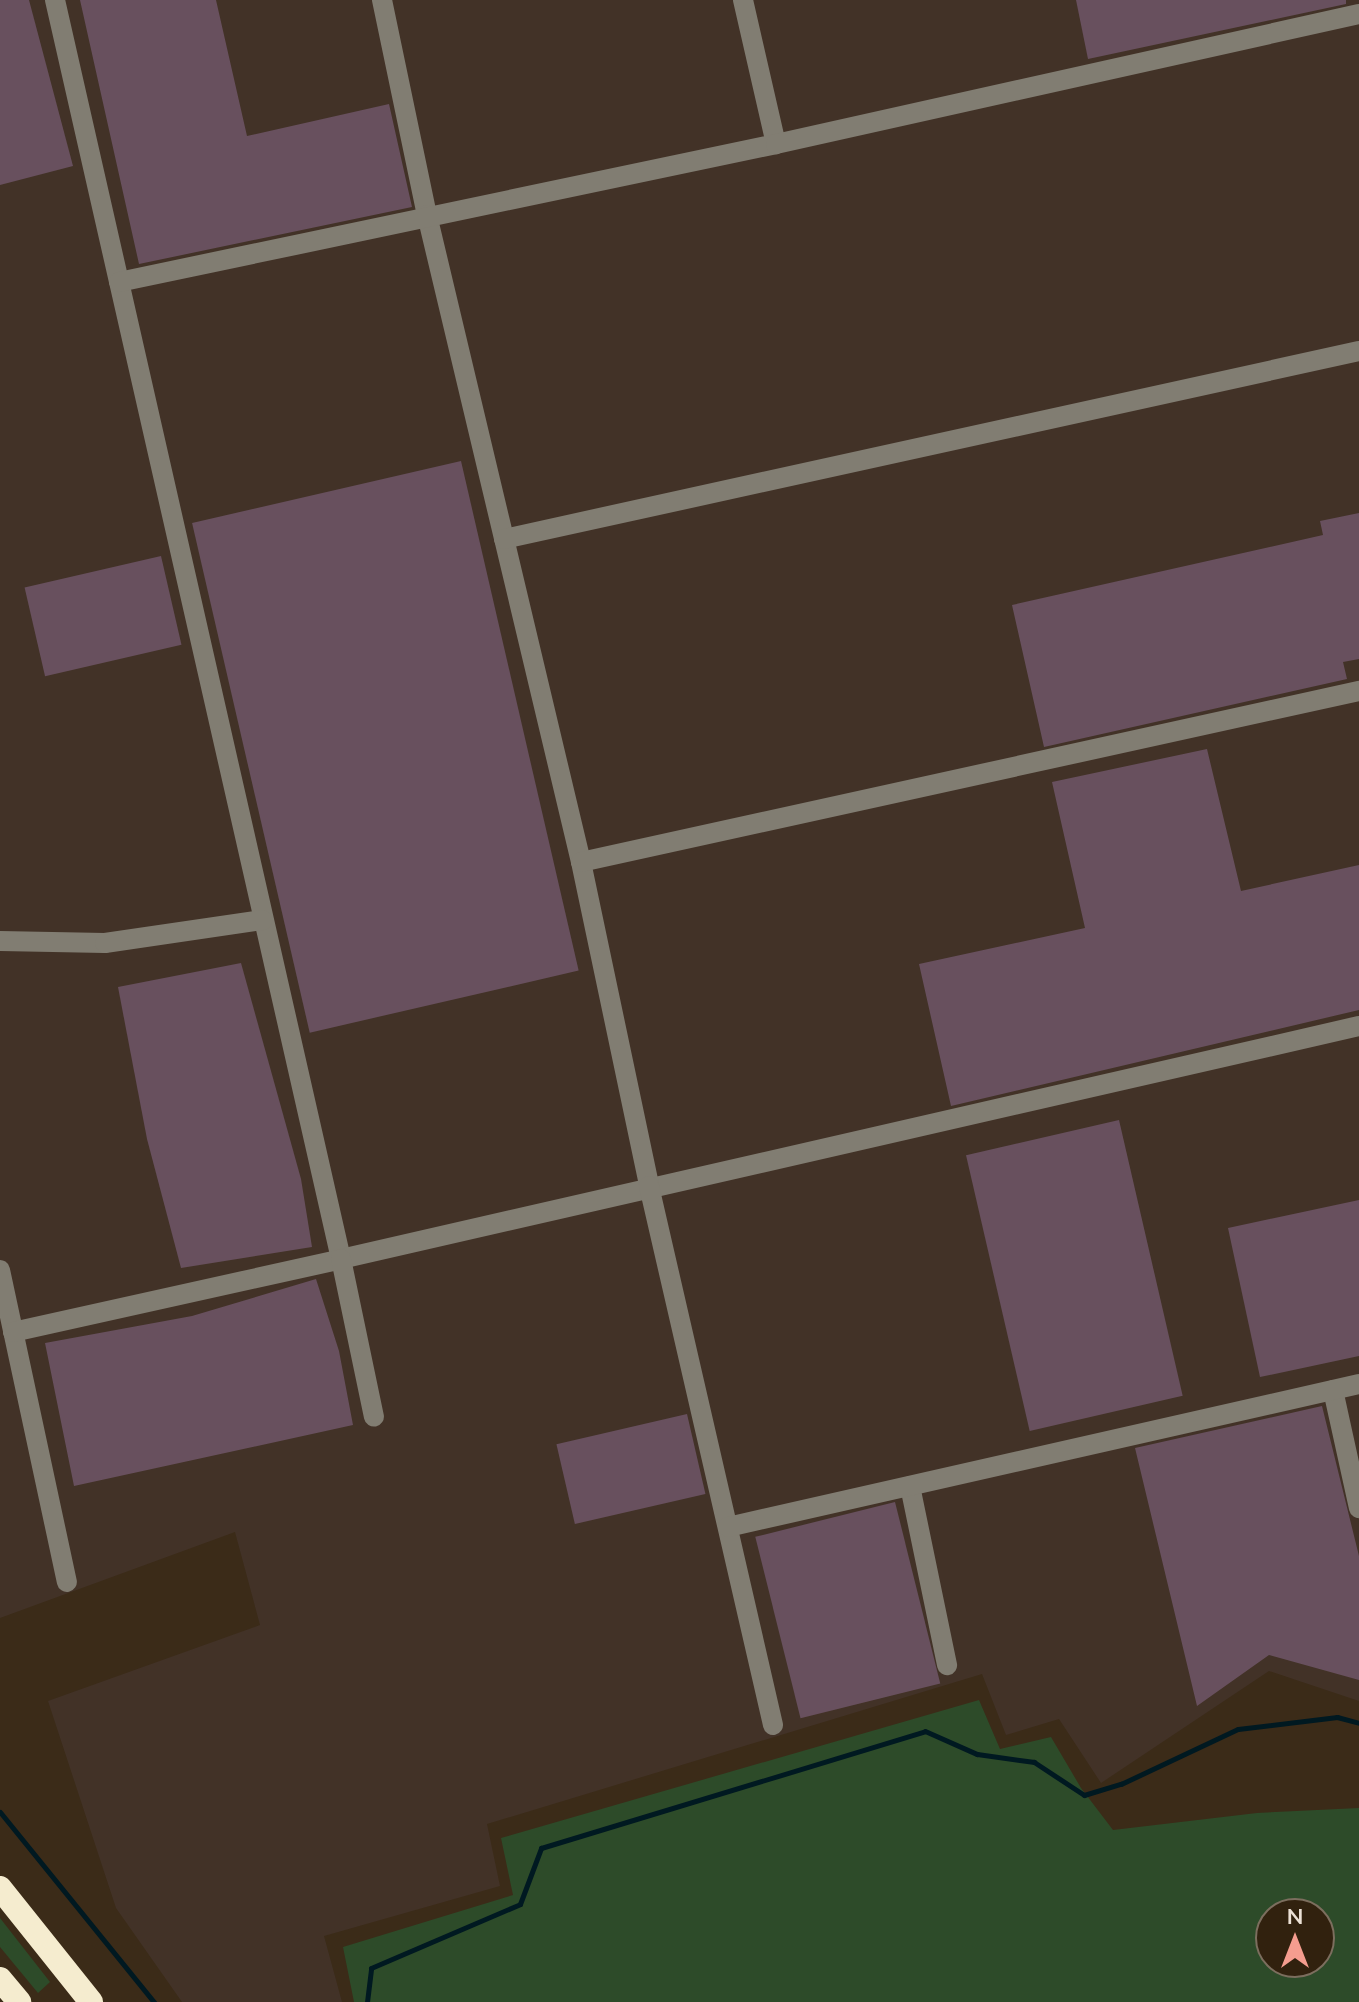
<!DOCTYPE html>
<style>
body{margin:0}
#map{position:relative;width:1359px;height:2002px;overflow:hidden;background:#3b2b18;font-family:Mulish,sans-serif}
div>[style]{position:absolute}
.industrial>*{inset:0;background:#423227}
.green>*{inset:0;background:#2d4b29}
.stream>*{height:5px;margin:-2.5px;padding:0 2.5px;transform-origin:2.5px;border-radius:2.5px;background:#001921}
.building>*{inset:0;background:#68505e;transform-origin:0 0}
.minor>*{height:20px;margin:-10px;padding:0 10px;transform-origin:10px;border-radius:10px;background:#817d72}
.highway>*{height:24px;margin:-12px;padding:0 12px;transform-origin:12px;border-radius:12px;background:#f5eccf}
span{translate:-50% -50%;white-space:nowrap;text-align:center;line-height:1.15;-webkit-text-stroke:6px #31210e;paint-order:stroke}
.north{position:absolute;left:1255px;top:1898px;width:80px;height:80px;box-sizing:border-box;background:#31210e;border:2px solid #7c6e5e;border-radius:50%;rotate:0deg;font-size:22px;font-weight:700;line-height:32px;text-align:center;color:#ece1d6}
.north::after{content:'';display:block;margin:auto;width:28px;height:36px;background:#f59d8f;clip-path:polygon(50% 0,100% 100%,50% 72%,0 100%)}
</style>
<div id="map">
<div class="industrial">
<div style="clip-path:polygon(0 0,1359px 0,1359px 1701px,1269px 1671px,1101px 1783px,1059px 1719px,1006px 1735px,982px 1674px,487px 1824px,500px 1886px,324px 1936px,342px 2002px,182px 2002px,116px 1908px,48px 1701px,260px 1625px,235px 1532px,0 1618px)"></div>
</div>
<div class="green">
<div style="clip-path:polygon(evenodd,979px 1700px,1000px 1749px,1051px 1737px,1081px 1788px,1113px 1830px,1257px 1813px,1359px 1808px,1359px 2002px,354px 2002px,343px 1947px,513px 1895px,501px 1838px,979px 1700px,1319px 1914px,1319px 1962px,1271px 1962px,1271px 1914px,1319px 1914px)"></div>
<div style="clip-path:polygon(0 1918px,50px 1982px,38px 1993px,0 1947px)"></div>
</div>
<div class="stream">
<div style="left:0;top:1812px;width:245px;rotate:51deg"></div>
<div style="left:367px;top:2002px;width:34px;rotate:-83deg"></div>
<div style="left:371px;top:1968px;width:162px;rotate:-23.2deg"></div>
<div style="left:520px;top:1904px;width:60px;rotate:-69.4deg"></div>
<div style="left:541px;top:1848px;width:401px;rotate:-16.9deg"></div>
<div style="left:925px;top:1731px;width:57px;rotate:23.9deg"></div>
<div style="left:977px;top:1754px;width:58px;rotate:8deg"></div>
<div style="left:1034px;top:1762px;width:60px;rotate:33.4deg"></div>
<div style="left:1084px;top:1795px;width:39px;rotate:-17deg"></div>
<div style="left:1121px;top:1784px;width:129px;rotate:-25.2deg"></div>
<div style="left:1238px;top:1729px;width:100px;rotate:-6.9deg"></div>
<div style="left:1337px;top:1717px;width:23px;rotate:15deg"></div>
</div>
<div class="building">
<div style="clip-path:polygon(0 0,29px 0,73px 166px,0 185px)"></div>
<div style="clip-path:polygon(80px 0,216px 0,247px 136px,389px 104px,412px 207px,139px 264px)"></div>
<div style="clip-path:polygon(1076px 0,1346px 0,1346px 4px,1088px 59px)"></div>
<div style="left:461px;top:461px;width:523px;height:276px;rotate:77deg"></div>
<div style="clip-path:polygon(1359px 513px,1359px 659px,1343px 662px,1347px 679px,1044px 747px,1012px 605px,1323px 535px,1320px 521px)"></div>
<div style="left:161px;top:556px;width:91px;height:140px;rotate:77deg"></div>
<div style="clip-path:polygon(1207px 749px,1241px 891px,1359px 865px,1359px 1010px,951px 1106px,919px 964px,1085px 928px,1052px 782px)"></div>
<div style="clip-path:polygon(241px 963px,301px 1179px,312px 1247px,181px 1268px,147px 1139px,118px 987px)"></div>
<div style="left:1119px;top:1120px;width:283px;height:157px;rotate:77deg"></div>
<div style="clip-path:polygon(1359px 1200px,1359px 1356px,1260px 1377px,1228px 1228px)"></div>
<div style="clip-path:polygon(316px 1279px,339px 1351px,353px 1425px,74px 1486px,45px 1343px,192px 1316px)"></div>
<div style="clip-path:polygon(1322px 1406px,1359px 1556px,1359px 1680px,1269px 1655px,1197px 1706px,1135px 1448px)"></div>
<div style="left:687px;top:1414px;width:82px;height:134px;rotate:77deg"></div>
<div style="left:895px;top:1502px;width:187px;height:144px;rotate:76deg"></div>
</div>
<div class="minor">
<div style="left:55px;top:0;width:1291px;rotate:77.2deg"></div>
<div style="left:341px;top:1259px;width:1044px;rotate:-12.89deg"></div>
<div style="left:382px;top:0;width:220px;rotate:78.2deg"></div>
<div style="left:427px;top:215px;width:665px;rotate:76.61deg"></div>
<div style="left:581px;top:862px;width:331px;rotate:78.1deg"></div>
<div style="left:649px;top:1186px;width:553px;rotate:77.04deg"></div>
<div style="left:743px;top:0;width:148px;rotate:77.1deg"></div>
<div style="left:119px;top:282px;width:671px;rotate:-11.86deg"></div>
<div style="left:776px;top:144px;width:597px;rotate:-12.57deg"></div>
<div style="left:504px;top:539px;width:875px;rotate:-12.4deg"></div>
<div style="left:581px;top:862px;width:797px;rotate:-12.4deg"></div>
<div style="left:0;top:941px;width:105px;rotate:1.1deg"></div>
<div style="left:105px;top:943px;width:159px;rotate:-8.3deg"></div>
<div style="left:0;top:1270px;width:319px;rotate:77.9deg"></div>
<div style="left:13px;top:1332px;width:336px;rotate:-12.5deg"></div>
<div style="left:341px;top:1259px;width:161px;rotate:78.2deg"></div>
<div style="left:1333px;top:1390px;width:121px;rotate:77.6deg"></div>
<div style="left:910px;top:1486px;width:183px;rotate:78.3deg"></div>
<div style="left:728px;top:1527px;width:647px;rotate:-12.77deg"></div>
</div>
<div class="highway">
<div style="left:0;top:1888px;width:146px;rotate:51.4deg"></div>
<div style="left:0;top:1979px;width:30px;rotate:50deg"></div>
</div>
<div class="north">N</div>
</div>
